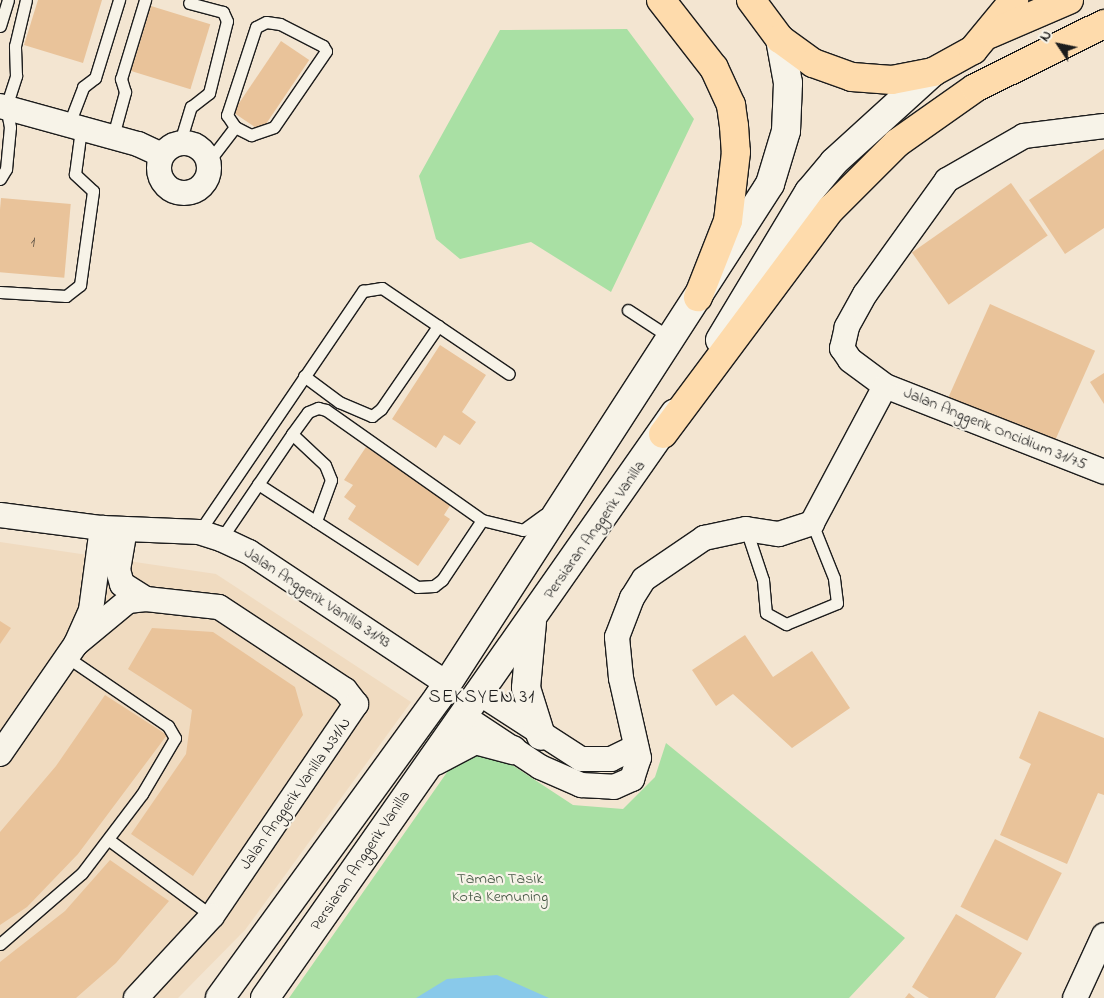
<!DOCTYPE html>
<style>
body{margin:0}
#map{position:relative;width:1104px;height:998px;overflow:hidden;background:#f3e5d1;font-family:"Indie Flower",sans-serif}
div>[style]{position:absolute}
.built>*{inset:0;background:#f0dbc0}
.green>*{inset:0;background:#a9e0a4}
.water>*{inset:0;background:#89c9ea}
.building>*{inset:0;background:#e9c39a;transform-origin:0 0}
.roads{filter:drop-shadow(1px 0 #1c1c1c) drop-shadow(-1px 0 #1c1c1c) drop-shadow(0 1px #1c1c1c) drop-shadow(0 -1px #1c1c1c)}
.lane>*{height:11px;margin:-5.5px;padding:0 5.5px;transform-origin:5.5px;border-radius:5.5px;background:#f7f3e8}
.street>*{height:24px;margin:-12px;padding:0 12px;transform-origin:12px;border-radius:12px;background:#f7f3e8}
.street>.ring{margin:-12px;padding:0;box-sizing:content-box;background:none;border:24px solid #f7f3e8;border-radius:50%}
.secondary>*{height:28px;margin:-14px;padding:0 14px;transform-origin:14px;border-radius:14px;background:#f7f3e8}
.primary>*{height:28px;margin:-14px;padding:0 14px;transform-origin:14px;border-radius:14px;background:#fedbac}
span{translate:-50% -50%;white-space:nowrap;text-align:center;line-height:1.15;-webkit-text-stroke:4.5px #f7f3e8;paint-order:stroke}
.number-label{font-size:14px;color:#4f463c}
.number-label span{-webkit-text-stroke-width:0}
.street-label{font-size:16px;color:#1c1c1c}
.park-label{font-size:16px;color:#465745}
.quarter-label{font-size:19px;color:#1c1c1c;letter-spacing:1px}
.north{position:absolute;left:1034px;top:20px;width:50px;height:50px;-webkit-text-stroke:4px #f7f3e8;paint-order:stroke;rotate:304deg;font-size:14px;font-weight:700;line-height:20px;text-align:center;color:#1c1c1c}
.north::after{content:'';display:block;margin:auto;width:18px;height:22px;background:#1c1c1c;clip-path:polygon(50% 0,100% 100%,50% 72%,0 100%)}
</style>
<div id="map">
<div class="built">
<div style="clip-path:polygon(0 542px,216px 574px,411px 702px,245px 930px,178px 998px,0 998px)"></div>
</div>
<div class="green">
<div style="clip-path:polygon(627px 29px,694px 119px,611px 292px,531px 242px,460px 259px,436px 239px,419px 176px,500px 30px)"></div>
<div style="clip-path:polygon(471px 738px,573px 805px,623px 809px,655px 777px,666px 743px,905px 938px,849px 998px,289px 998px)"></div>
</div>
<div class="water">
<div style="clip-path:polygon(497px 975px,549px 998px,416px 998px,447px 979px)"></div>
</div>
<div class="building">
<div style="clip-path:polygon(38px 0,102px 0,83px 63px,24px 45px)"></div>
<div style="left:151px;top:6px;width:62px;height:68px;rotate:17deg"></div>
<div style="left:281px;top:41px;width:34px;height:86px;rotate:34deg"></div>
<div style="clip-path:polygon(1104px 149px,1104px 228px,1065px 254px,1029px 200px)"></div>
<div style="left:1011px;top:183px;width:64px;height:121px;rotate:55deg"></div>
<div style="left:1px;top:198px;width:70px;height:74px;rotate:5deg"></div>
<div style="left:990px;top:304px;width:115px;height:103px;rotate:24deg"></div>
<div style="clip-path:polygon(440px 345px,486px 375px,462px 412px,476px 422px,460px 445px,444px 435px,436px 448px,392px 419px)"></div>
<div style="clip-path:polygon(1104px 373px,1104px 404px,1090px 382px)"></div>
<div style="clip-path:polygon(366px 447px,451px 504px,444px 515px,450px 519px,418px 566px,348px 519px,356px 506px,344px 497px,353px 485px,344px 480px)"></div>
<div style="clip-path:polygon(0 621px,11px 628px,0 644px)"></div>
<div style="clip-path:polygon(152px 628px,213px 632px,295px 687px,303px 715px,193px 876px,131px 834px,186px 754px,192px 710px,128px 669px)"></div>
<div style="clip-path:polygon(745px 635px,773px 677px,812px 651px,850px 708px,792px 748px,733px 694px,716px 706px,692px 670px)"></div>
<div style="clip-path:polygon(105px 695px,167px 735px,78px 854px,27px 907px,0 925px,0 832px,56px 766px)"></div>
<div style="clip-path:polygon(1039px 711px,1104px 738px,1104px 795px,1098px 793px,1067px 864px,1000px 835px,1031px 764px,1019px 758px)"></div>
<div style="left:995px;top:839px;width:75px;height:76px;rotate:27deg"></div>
<div style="clip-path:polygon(110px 860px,169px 901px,116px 963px,76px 998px,0 998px,0 962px,65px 911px)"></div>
<div style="clip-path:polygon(956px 914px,1022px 953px,995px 998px,929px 998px,912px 987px)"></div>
<div style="clip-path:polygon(909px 993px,915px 998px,905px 998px)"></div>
</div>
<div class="roads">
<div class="lane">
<div style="left:0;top:26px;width:27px;rotate:-73deg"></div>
<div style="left:69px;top:124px;width:40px;rotate:-69deg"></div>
<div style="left:83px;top:87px;width:15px;rotate:-37deg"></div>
<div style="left:95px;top:78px;width:82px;rotate:-72.9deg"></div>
<div style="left:113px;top:136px;width:46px;rotate:-74.7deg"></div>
<div style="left:125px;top:92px;width:14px;rotate:-107deg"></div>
<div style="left:121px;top:79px;width:83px;rotate:-73.1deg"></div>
<div style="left:180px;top:142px;width:37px;rotate:-73deg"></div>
<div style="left:191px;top:107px;width:23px;rotate:-38deg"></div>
<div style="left:209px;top:93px;width:74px;rotate:-76deg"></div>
<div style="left:227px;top:21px;width:10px;rotate:-114deg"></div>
<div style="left:223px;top:12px;width:35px;rotate:-165deg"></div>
<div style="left:209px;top:161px;width:43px;rotate:-52.6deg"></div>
<div style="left:235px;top:127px;width:18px;rotate:27deg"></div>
<div style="left:251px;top:135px;width:24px;rotate:-19deg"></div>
<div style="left:274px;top:127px;width:92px;rotate:-55.6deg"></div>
<div style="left:326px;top:51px;width:6px;rotate:-121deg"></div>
<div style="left:323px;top:46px;width:48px;rotate:-152.9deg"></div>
<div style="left:280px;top:24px;width:14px;rotate:-172deg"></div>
<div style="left:266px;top:22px;width:11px;rotate:153deg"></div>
<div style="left:256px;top:27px;width:93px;rotate:108.2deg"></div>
<div style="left:227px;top:115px;width:14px;rotate:56deg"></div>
<div style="left:0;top:179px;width:12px;rotate:-59deg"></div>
<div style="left:6px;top:169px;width:42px;rotate:-84.6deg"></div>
<div style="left:10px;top:127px;width:20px;rotate:-101deg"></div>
<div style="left:6px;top:107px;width:33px;rotate:-72deg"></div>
<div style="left:16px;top:76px;width:30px;rotate:-92deg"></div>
<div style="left:15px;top:46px;width:47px;rotate:-76.6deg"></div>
<div style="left:0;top:292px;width:66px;rotate:3.5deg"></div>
<div style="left:66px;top:296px;width:18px;rotate:-38deg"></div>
<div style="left:80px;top:285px;width:95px;rotate:-82.1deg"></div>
<div style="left:93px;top:191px;width:25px;rotate:-137deg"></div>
<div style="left:75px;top:174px;width:45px;rotate:-82.4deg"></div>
<div style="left:628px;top:310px;width:51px;rotate:33.1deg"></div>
<div style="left:304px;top:376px;width:44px;rotate:36.6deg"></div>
<div style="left:339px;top:402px;width:36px;rotate:23deg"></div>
<div style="left:372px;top:416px;width:11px;rotate:-38deg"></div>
<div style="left:381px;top:409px;width:101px;rotate:-55.5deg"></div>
<div style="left:292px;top:434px;width:45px;rotate:43.2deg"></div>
<div style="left:325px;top:465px;width:16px;rotate:68deg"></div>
<div style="left:331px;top:480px;width:44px;rotate:110.1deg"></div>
<div style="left:258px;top:484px;width:189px;rotate:32.9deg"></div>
<div style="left:417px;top:587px;width:17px;rotate:-3deg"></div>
<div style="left:434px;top:586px;width:10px;rotate:-37deg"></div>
<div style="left:442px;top:580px;width:72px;rotate:-56.3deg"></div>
<div style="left:746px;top:529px;width:54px;rotate:71.6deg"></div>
<div style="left:763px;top:580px;width:33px;rotate:85deg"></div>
<div style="left:766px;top:613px;width:23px;rotate:29deg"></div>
<div style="left:786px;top:624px;width:55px;rotate:-22.4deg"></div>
<div style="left:837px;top:603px;width:25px;rotate:-97deg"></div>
<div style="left:834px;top:578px;width:59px;rotate:-111.8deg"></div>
<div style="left:199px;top:532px;width:292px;rotate:-55.8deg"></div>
<div style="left:363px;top:291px;width:19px;rotate:-9deg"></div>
<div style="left:382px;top:288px;width:153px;rotate:34.1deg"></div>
<div style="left:221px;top:539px;width:127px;rotate:-55.9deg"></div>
<div style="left:292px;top:434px;width:27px;rotate:-54deg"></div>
<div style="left:308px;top:412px;width:11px;rotate:-22deg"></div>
<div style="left:318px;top:408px;width:8px;rotate:14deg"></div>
<div style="left:326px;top:410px;width:191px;rotate:35.2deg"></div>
<div style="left:482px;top:520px;width:42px;rotate:13.7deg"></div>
<div style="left:523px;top:530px;width:26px;rotate:-36deg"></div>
<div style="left:109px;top:840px;width:128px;rotate:36.4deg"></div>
<div style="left:0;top:944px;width:108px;rotate:-40.9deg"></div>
<div style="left:82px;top:873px;width:99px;rotate:-52.8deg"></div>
<div style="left:142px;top:794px;width:65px;rotate:-59.5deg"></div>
<div style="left:175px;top:738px;width:14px;rotate:-120deg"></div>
<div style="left:168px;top:726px;width:122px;rotate:-145.7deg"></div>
</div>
<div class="street">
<div style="left:0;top:106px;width:143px;rotate:15.4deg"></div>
<div style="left:138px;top:144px;width:26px;rotate:25deg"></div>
<div style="left:1104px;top:126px;width:81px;rotate:172.9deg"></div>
<div style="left:1024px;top:136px;width:89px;rotate:150.3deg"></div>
<div style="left:947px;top:180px;width:140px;rotate:125.7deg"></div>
<div style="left:865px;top:294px;width:38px;rotate:119deg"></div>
<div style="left:847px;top:327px;width:22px;rotate:103deg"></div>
<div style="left:842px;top:348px;width:14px;rotate:56deg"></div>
<div style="left:850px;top:360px;width:44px;rotate:36.6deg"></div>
<div style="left:885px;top:386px;width:235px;rotate:21.4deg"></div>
<div class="ring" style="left:159px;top:143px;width:26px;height:26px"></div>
<div style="left:0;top:515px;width:103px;rotate:7.3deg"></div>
<div style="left:102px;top:528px;width:97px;rotate:2.4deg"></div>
<div style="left:199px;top:532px;width:23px;rotate:18deg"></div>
<div style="left:221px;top:539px;width:31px;rotate:25deg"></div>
<div style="left:249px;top:552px;width:239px;rotate:33.6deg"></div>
<div style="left:125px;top:529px;width:42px;rotate:99.7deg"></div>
<div style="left:118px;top:570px;width:15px;rotate:74deg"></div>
<div style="left:122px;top:584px;width:28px;rotate:32deg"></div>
<div style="left:76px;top:644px;width:67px;rotate:-39.6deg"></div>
<div style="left:128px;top:601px;width:18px;rotate:-6deg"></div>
<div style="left:146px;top:599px;width:73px;rotate:6.3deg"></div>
<div style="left:219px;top:607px;width:151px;rotate:33.4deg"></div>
<div style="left:345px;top:690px;width:18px;rotate:52deg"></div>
<div style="left:356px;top:704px;width:256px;rotate:124.2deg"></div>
<div style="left:212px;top:916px;width:112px;rotate:132.8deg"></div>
<div style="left:479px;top:693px;width:121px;rotate:32.9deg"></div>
<div style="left:581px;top:759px;width:30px"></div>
<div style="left:611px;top:759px;width:28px;rotate:-26deg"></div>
<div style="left:463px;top:716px;width:92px;rotate:33.5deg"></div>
<div style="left:540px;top:767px;width:45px;rotate:23.7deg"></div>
<div style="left:581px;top:785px;width:33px;rotate:3deg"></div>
<div style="left:614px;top:787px;width:20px;rotate:-24deg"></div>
<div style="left:632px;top:779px;width:22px;rotate:-72deg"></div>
<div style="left:639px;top:758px;width:82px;rotate:-102.7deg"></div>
<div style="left:621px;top:678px;width:41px;rotate:-95.6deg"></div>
<div style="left:617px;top:637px;width:42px;rotate:-69deg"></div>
<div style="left:632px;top:598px;width:22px;rotate:-58deg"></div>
<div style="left:644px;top:579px;width:73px;rotate:-34.3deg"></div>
<div style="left:704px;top:538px;width:43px;rotate:-12.1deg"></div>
<div style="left:746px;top:529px;width:33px;rotate:9deg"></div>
<div style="left:779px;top:534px;width:35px;rotate:-18deg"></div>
<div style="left:812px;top:523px;width:155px;rotate:-61.9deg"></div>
<div style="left:0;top:754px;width:134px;rotate:-55.4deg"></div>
<div style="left:76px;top:644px;width:37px;rotate:-66deg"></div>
<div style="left:91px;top:610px;width:83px;rotate:-82.4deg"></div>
<div style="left:1075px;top:998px;width:69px;rotate:-65.3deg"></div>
</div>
<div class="secondary">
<div style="left:720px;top:340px;width:173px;rotate:-59deg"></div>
<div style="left:809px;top:192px;width:39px;rotate:-50deg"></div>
<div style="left:834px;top:162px;width:134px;rotate:-42.3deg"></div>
<div style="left:532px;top:622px;width:66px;rotate:95.2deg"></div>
<div style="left:526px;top:688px;width:50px;rotate:72.6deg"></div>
<div style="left:435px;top:761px;width:45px;rotate:-27.7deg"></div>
<div style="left:475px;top:740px;width:39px;rotate:15deg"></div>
<div style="left:220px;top:998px;width:371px;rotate:-54deg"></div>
<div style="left:438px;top:698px;width:612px;rotate:-57.14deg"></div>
<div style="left:770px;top:184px;width:55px;rotate:-73.2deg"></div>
<div style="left:786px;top:131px;width:48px;rotate:-87.6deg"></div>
<div style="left:788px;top:83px;width:45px;rotate:-100.3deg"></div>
<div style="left:265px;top:998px;width:714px;rotate:-54.98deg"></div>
</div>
<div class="primary">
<div style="left:661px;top:0;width:86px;rotate:52.1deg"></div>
<div style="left:714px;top:68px;width:41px;rotate:65.3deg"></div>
<div style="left:731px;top:105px;width:21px;rotate:82deg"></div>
<div style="left:734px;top:126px;width:26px;rotate:86deg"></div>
<div style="left:736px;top:152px;width:69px;rotate:96.6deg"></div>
<div style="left:728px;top:221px;width:82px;rotate:111.5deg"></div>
<div style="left:751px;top:0;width:49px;rotate:53.4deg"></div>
<div style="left:780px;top:39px;width:41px;rotate:36deg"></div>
<div style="left:813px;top:63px;width:41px;rotate:19.7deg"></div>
<div style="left:852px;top:77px;width:40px;rotate:4.3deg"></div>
<div style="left:892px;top:80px;width:42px;rotate:-11deg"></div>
<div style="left:933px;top:72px;width:46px;rotate:-28.8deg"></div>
<div style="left:973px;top:50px;width:65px;rotate:-50.6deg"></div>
<div style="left:990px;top:34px;width:86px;rotate:-23.3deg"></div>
<div style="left:663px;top:434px;width:281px;rotate:-53.3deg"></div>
<div style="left:831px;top:209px;width:93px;rotate:-45deg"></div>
<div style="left:897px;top:143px;width:95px;rotate:-35.2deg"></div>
<div style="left:975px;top:88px;width:144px;rotate:-26.4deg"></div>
</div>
</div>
<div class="number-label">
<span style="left:33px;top:243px">1</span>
</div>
<div class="street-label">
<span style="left:995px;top:429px;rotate:22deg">Jalan Anggerik Oncidium 31/75</span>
<span style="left:595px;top:530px;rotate:-55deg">Persiaran Anggerik Vanilla</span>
<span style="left:317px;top:598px;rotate:33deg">Jalan Anggerik Vanilla 31/93</span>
<span style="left:296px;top:794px;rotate:-55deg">Jalan Anggerik Vanilla N31/N</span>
<span style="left:361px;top:861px;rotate:-56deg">Persiaran Anggerik Vanilla</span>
</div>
<div class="park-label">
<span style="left:500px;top:888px">Taman Tasik<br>Kota Kemuning</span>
</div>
<div class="quarter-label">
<span style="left:482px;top:698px">SEKSYEN 31</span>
</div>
<div class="north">N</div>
</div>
